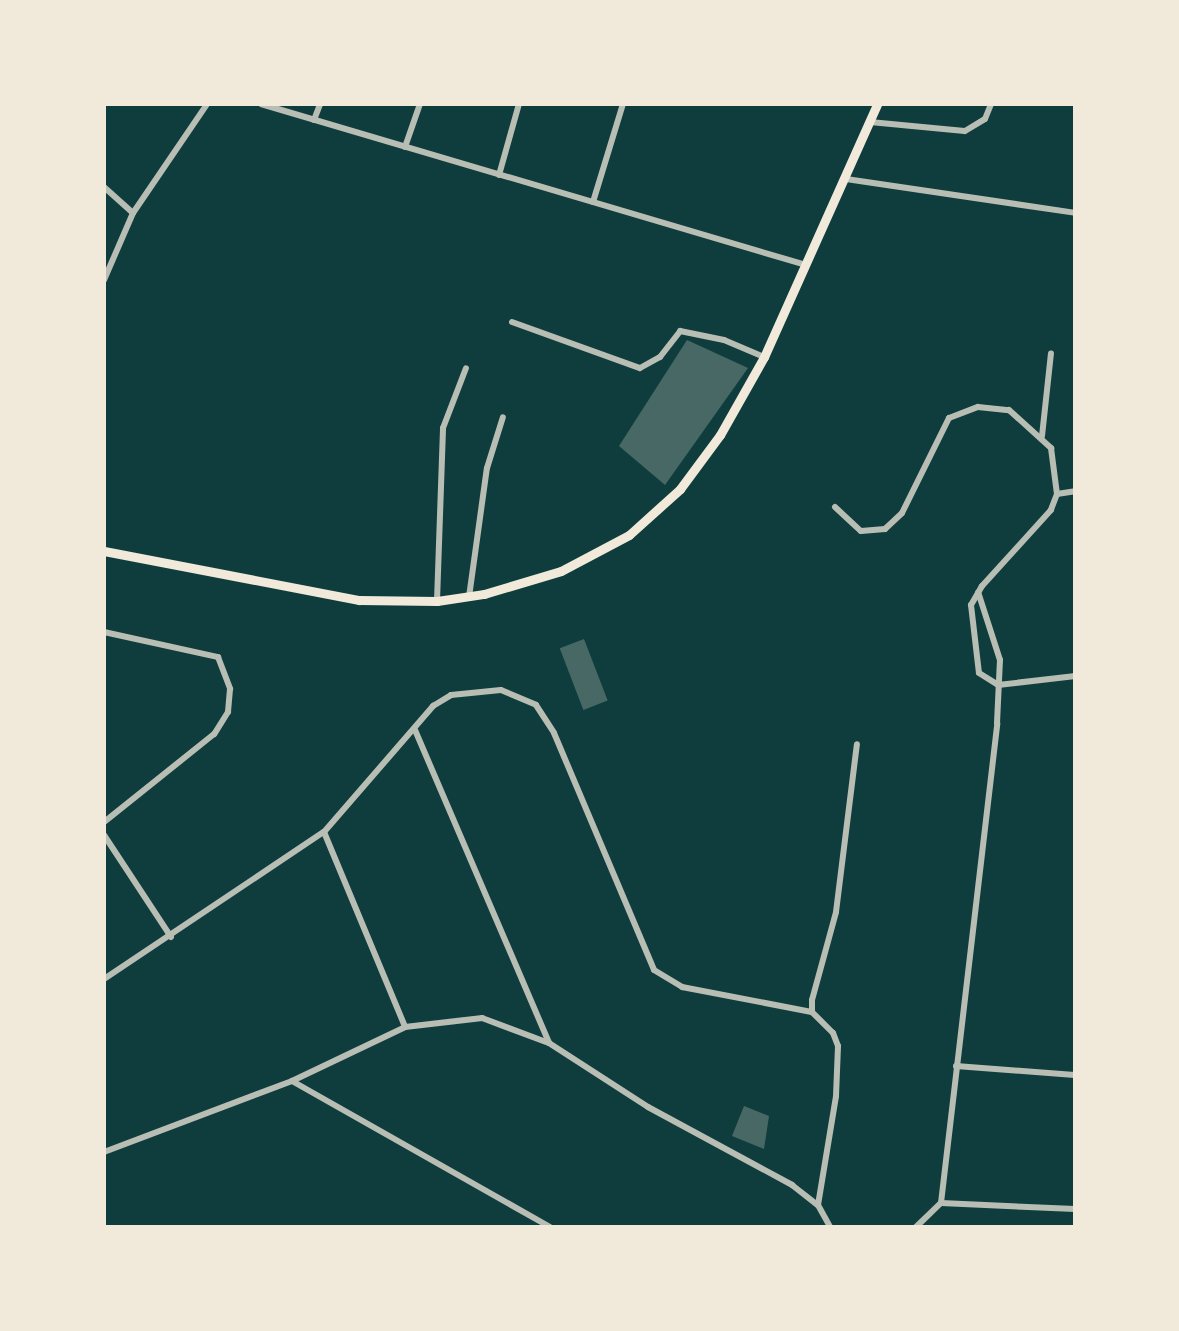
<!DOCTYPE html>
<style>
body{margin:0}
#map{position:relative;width:1179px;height:1331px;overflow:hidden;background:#0f3d3e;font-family:"Source Serif 4",serif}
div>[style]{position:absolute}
.building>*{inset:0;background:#486865;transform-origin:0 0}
.minor>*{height:6px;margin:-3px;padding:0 3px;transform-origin:3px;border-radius:3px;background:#b8beb3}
.secondary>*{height:9px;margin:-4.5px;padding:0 4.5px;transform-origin:4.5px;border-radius:4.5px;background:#f1e9da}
span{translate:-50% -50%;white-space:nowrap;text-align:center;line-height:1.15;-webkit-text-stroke:8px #f1e9da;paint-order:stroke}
.frame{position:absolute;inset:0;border:106px solid #f1e9da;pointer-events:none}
</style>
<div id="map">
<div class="building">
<div style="clip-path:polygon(687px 340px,748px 368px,665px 485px,619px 446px)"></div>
<div style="left:584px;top:639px;width:66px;height:26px;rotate:69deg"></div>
<div style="clip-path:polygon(744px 1106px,769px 1116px,764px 1149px,732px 1136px)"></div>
</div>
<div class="minor">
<div style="left:261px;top:104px;width:568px;rotate:16.46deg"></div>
<div style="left:314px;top:120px;width:17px;rotate:-69deg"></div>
<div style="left:870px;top:122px;width:95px;rotate:5.4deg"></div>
<div style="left:965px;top:131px;width:23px;rotate:-31deg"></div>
<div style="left:985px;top:119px;width:16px;rotate:-68deg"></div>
<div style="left:405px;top:147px;width:46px;rotate:-70.8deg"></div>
<div style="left:499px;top:175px;width:74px;rotate:-74.3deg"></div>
<div style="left:846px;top:179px;width:232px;rotate:8.4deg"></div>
<div style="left:104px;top:187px;width:39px;rotate:42deg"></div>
<div style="left:593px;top:202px;width:102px;rotate:-73deg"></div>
<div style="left:104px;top:280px;width:73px;rotate:-66.6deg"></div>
<div style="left:133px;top:213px;width:132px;rotate:-55.8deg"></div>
<div style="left:512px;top:322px;width:136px;rotate:19.8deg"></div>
<div style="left:640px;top:368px;width:23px;rotate:-29deg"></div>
<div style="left:660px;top:357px;width:33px;rotate:-52deg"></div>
<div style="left:680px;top:331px;width:45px;rotate:11.6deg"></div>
<div style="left:724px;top:340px;width:43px;rotate:23deg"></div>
<div style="left:1042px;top:436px;width:83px;rotate:-83.8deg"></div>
<div style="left:1057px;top:494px;width:18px;rotate:-9deg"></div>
<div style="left:835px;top:507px;width:35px;rotate:43deg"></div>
<div style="left:861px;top:531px;width:24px;rotate:-5deg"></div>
<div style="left:885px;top:529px;width:23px;rotate:-43deg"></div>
<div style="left:902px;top:513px;width:106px;rotate:-63.7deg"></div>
<div style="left:949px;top:418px;width:31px;rotate:-21deg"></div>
<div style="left:978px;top:407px;width:31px;rotate:6deg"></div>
<div style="left:1009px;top:410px;width:57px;rotate:42.1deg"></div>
<div style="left:1051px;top:448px;width:46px;rotate:82.6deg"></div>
<div style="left:1057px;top:494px;width:17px;rotate:111deg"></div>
<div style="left:1051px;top:510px;width:103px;rotate:132.2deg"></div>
<div style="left:982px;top:586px;width:22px;rotate:120deg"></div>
<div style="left:971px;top:605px;width:68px;rotate:83.3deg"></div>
<div style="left:979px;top:673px;width:22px;rotate:32deg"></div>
<div style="left:998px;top:685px;width:78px;rotate:-6.7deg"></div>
<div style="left:469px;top:597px;width:130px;rotate:-82.1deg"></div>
<div style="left:487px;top:468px;width:53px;rotate:-72.6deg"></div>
<div style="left:437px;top:601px;width:173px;rotate:-88deg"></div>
<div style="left:443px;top:428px;width:64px;rotate:-69deg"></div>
<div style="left:104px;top:632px;width:117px;rotate:12.4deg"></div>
<div style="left:218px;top:657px;width:34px;rotate:69deg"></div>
<div style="left:230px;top:689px;width:23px;rotate:95deg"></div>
<div style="left:228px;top:712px;width:26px;rotate:122deg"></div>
<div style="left:214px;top:734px;width:141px;rotate:141.3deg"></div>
<div style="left:415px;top:730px;width:340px;rotate:66.8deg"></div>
<div style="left:324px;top:832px;width:211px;rotate:67.4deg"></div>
<div style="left:104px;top:835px;width:122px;rotate:56.7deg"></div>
<div style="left:104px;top:979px;width:265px;rotate:-33.8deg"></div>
<div style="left:324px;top:832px;width:167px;rotate:-49.1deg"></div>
<div style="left:433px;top:706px;width:21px;rotate:-31deg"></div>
<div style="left:451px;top:695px;width:50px;rotate:-5.7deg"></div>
<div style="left:501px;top:690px;width:38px;rotate:23deg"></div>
<div style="left:536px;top:705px;width:33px;rotate:57deg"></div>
<div style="left:554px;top:733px;width:257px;rotate:67.1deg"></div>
<div style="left:654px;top:970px;width:33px;rotate:31deg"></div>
<div style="left:682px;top:987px;width:132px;rotate:10.9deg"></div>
<div style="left:956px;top:1066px;width:119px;rotate:4.3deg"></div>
<div style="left:292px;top:1081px;width:296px;rotate:29.5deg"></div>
<div style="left:104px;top:1152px;width:201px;rotate:-20.7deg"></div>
<div style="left:292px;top:1081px;width:125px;rotate:-25.5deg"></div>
<div style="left:405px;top:1027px;width:78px;rotate:-6.7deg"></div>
<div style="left:482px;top:1018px;width:72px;rotate:20.5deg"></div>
<div style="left:549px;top:1043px;width:118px;rotate:32.9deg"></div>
<div style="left:648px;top:1107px;width:164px;rotate:28.4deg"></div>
<div style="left:792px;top:1185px;width:33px;rotate:38deg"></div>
<div style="left:818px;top:1205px;width:25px;rotate:61deg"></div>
<div style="left:941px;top:1203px;width:134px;rotate:2.6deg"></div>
<div style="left:818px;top:1205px;width:110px;rotate:-80.6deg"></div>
<div style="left:836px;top:1096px;width:50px;rotate:-87.7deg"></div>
<div style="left:838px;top:1046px;width:14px;rotate:-111deg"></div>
<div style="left:833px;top:1033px;width:30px;rotate:-135deg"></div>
<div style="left:812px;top:1012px;width:12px;rotate:-90deg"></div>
<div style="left:812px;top:1000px;width:91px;rotate:-74.7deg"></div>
<div style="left:836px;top:912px;width:169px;rotate:-82.9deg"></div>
<div style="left:916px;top:1227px;width:35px;rotate:-44deg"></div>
<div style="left:941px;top:1203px;width:483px;rotate:-83.3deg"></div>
<div style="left:997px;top:723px;width:63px;rotate:-87.3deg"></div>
<div style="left:1000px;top:660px;width:71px;rotate:-107.9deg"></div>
</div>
<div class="secondary">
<div style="left:104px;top:551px;width:260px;rotate:10.9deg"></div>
<div style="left:359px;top:600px;width:78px;rotate:0.7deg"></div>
<div style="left:437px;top:601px;width:48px;rotate:-8.5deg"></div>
<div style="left:484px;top:594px;width:80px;rotate:-16.6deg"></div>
<div style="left:561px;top:571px;width:77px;rotate:-27.9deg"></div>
<div style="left:629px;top:535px;width:69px;rotate:-42deg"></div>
<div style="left:680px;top:489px;width:67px;rotate:-53.5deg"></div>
<div style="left:720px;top:435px;width:90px;rotate:-60.6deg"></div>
<div style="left:764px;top:357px;width:277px;rotate:-65.9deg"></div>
</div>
<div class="frame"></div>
</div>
